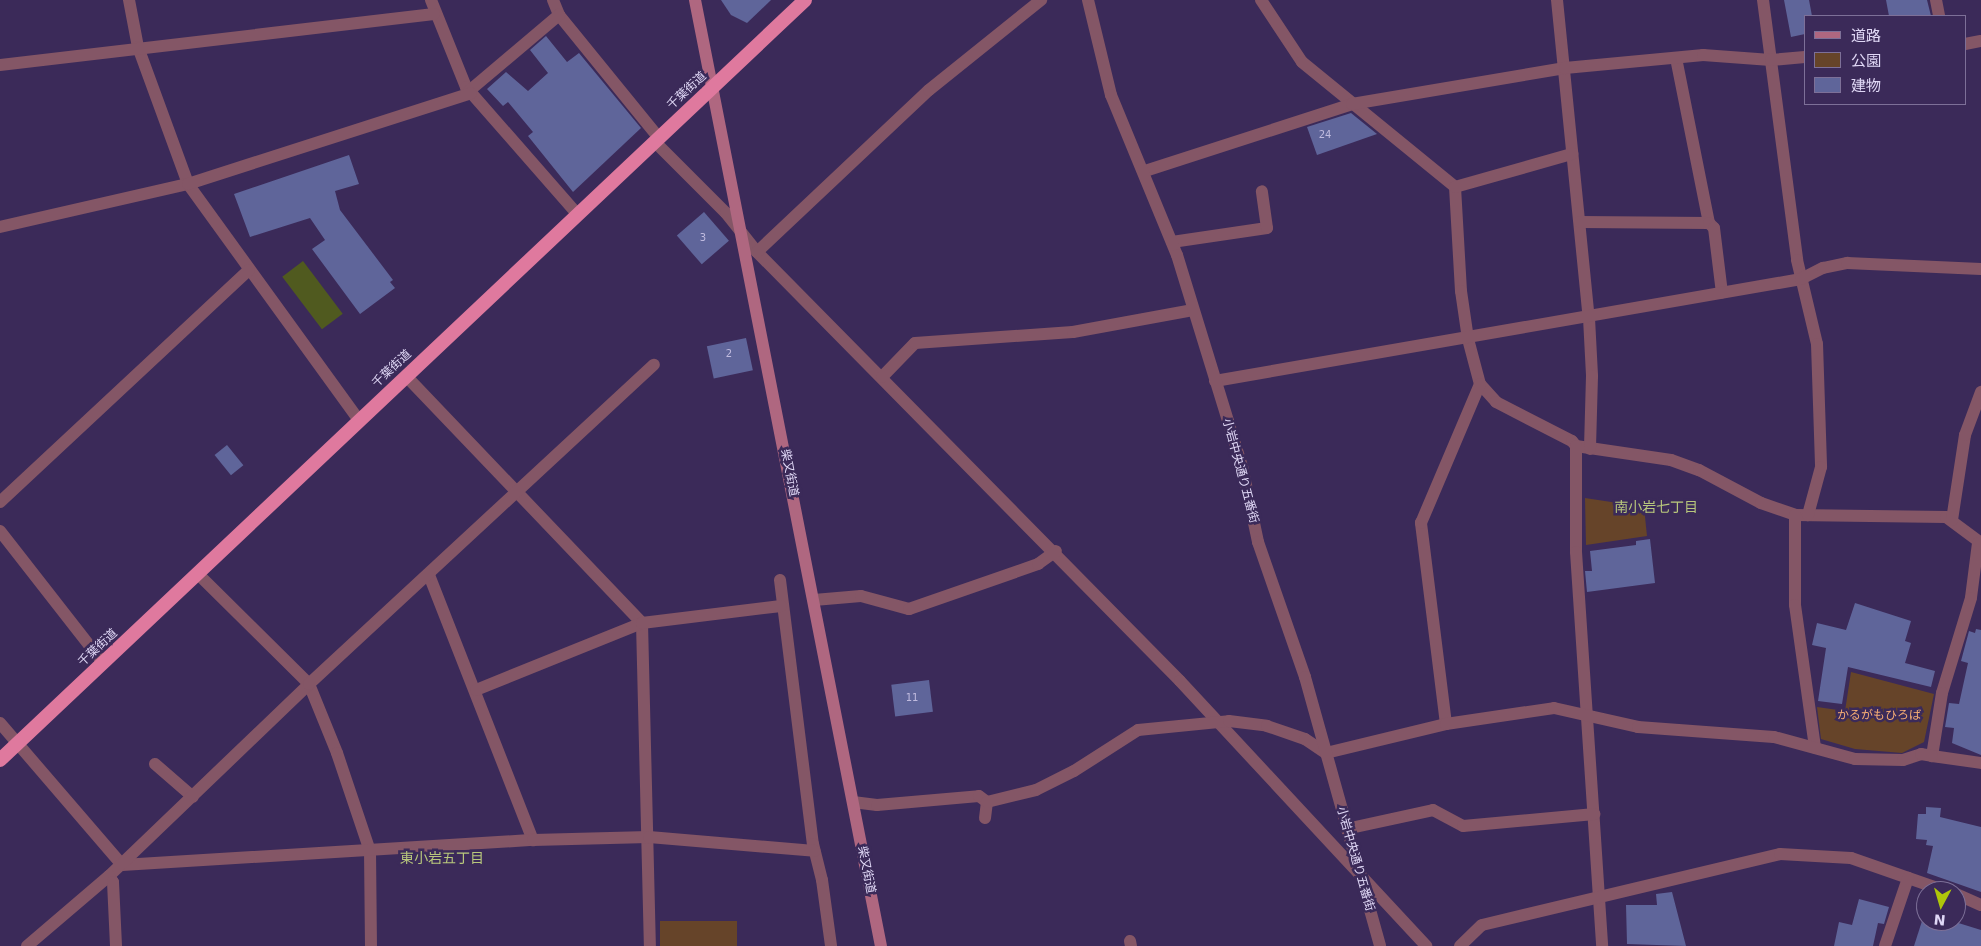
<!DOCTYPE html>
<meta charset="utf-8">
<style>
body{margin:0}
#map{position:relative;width:1981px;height:946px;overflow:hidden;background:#3b2a59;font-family:"DejaVu Sans","Noto Sans JP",sans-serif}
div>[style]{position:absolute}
.green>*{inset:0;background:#664429;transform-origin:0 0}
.water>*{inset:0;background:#505a1f;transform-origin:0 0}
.building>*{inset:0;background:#5f659a;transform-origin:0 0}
.minor>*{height:12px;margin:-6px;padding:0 6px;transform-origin:6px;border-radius:6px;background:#845666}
.tertiary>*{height:12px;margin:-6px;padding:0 6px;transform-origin:6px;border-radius:6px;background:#845666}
.secondary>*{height:12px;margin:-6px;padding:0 6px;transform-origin:6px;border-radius:6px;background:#af6780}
.trunk>*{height:14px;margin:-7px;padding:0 7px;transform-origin:7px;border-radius:7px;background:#df799e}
span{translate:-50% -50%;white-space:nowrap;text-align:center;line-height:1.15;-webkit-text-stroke:5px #3b2a59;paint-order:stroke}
.number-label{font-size:10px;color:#c0bbdf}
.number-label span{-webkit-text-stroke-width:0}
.street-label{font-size:12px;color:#e0d8f6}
.park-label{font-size:12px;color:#f6ad74}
.neighbourhood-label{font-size:14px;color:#b8c77c}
.legend{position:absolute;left:1804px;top:15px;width:162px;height:90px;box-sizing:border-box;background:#3b2a59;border:1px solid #7d7098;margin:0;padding:6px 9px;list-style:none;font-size:15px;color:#e0d8f6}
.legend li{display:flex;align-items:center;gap:10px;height:25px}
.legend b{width:25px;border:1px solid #7d7098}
.north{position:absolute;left:1916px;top:881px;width:50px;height:50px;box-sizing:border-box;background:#3b2a59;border:1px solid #7d7098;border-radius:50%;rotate:186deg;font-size:14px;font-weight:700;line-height:20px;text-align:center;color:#e0d8f6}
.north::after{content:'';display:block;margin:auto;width:18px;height:22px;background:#aec60a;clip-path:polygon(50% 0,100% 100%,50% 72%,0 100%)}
</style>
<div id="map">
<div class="green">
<div style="clip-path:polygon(1585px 498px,1644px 507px,1647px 536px,1586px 545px)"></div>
<div style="clip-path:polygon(1851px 672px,1934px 694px,1924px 742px,1902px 753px,1855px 749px,1821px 739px,1817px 707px,1845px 711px)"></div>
<div style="left:660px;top:921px;width:77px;height:25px"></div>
</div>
<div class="water">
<div style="left:303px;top:261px;width:66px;height:26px;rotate:53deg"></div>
</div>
<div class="building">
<div style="clip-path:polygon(721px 0,771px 0,747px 23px,731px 15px)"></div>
<div style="clip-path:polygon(1784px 0,1809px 0,1812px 16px,1805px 16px,1805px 34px,1791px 37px)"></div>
<div style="clip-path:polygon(1886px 0,1927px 0,1931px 16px,1889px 16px)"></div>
<div style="clip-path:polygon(546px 36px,567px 62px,579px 53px,641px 128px,573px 192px,528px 136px,533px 132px,508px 102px,503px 106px,487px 89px,506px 72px,528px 91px,548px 73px,530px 50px)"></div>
<div style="clip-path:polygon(1351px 113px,1377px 134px,1317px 155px,1307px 127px)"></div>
<div style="clip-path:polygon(349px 155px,359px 184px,335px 191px,340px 210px,393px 280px,390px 282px,395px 288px,360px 314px,312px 249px,325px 240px,310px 218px,250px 237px,234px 194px)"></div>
<div style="left:704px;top:212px;width:38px;height:36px;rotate:49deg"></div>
<div style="left:746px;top:338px;width:33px;height:40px;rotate:78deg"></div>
<div style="left:227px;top:445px;width:26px;height:16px;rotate:51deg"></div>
<div style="clip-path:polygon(1650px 539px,1655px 583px,1587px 592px,1585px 571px,1592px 571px,1590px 551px,1636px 545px,1636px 541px)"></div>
<div style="clip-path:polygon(1855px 603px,1911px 621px,1905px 641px,1911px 643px,1905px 663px,1935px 671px,1931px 687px,1848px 667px,1842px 704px,1818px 701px,1826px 648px,1812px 645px,1817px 623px,1846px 630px)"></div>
<div style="clip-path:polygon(1976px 629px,1981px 630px,1981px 755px,1952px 743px,1954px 728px,1945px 727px,1949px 703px,1959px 704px,1968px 663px,1961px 661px,1969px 631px,1975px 633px)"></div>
<div style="left:929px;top:680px;width:32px;height:38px;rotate:83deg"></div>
<div style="clip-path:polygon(1926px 807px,1941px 808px,1940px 817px,1981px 827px,1981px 892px,1927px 873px,1933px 846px,1926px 845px,1927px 840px,1916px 839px,1918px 814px,1926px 814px)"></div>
<div style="clip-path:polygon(1672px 892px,1686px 946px,1627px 944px,1626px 905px,1657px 905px,1656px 894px)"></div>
<div style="clip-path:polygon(1859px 899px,1889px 907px,1884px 924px,1878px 923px,1873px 946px,1834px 946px,1839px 922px,1852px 925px)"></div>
<div style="clip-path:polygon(1922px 921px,1952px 921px,1981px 930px,1981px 946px,1914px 946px)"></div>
</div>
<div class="minor">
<div style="left:129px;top:0;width:48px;rotate:79.2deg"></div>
<div style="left:138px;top:47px;width:146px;rotate:69.9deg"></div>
<div style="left:188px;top:184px;width:291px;rotate:54.1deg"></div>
<div style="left:431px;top:0;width:94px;rotate:68.1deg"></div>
<div style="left:466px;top:87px;width:170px;rotate:48.8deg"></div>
<div style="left:553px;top:0;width:16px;rotate:68deg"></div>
<div style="left:559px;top:15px;width:159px;rotate:50.9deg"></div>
<div style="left:1261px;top:0;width:74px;rotate:56.5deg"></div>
<div style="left:1302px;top:62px;width:198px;rotate:39.2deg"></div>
<div style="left:1455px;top:187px;width:104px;rotate:86.7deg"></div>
<div style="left:1461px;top:291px;width:49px;rotate:81.7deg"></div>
<div style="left:1468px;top:339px;width:47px;rotate:75.1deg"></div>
<div style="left:1480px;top:384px;width:24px;rotate:48deg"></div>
<div style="left:1496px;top:402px;width:85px;rotate:27.2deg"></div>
<div style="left:1572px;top:441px;width:6px;rotate:51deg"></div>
<div style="left:1576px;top:446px;width:96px;rotate:8.4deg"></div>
<div style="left:1671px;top:460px;width:30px;rotate:20deg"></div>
<div style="left:1699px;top:470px;width:70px;rotate:28deg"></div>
<div style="left:1761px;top:503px;width:36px;rotate:19deg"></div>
<div style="left:1795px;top:515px;width:151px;rotate:0.8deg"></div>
<div style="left:1946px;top:517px;width:44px;rotate:36.6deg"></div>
<div style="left:1557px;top:0;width:320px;rotate:84.3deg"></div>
<div style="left:1589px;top:318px;width:58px;rotate:87deg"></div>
<div style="left:1592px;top:376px;width:73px;rotate:91.6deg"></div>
<div style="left:1763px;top:0;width:262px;rotate:82.5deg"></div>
<div style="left:1797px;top:260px;width:86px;rotate:76.6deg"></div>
<div style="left:1817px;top:344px;width:123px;rotate:88.1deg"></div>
<div style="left:1821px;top:467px;width:50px;rotate:105.2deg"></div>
<div style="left:1936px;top:0;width:16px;rotate:79deg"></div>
<div style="left:1965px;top:44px;width:16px;rotate:-11deg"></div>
<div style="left:1676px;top:58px;width:168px;rotate:78.7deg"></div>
<div style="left:0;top:65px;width:437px;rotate:-6.7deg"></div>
<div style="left:469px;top:91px;width:118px;rotate:-40.2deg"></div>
<div style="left:655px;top:142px;width:100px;rotate:45deg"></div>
<div style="left:726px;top:213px;width:50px;rotate:51.5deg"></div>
<div style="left:757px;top:252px;width:602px;rotate:45.4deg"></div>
<div style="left:1180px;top:681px;width:362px;rotate:47.1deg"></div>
<div style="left:1145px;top:171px;width:218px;rotate:-17.9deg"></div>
<div style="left:1352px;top:104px;width:216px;rotate:-9.6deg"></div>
<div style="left:1565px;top:68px;width:139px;rotate:-5.4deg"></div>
<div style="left:1703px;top:55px;width:68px;rotate:4.2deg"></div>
<div style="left:1771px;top:60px;width:34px;rotate:-5deg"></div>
<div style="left:1455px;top:187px;width:122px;rotate:-15.8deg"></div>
<div style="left:1580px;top:222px;width:129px;rotate:0.4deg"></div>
<div style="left:1709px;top:223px;width:7px;rotate:45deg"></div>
<div style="left:1714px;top:228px;width:65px;rotate:83deg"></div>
<div style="left:0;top:227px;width:193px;rotate:-12.9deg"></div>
<div style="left:188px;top:184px;width:297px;rotate:-17.8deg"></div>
<div style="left:1172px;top:242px;width:96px;rotate:-8.4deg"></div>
<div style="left:1267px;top:228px;width:37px;rotate:-98deg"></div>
<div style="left:757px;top:252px;width:236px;rotate:-43.3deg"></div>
<div style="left:929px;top:90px;width:144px;rotate:-38.8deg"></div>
<div style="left:406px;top:376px;width:342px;rotate:46.3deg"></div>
<div style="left:642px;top:623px;width:323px;rotate:88.6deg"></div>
<div style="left:882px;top:377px;width:47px;rotate:-45.9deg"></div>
<div style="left:915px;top:343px;width:158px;rotate:-4deg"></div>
<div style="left:1073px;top:332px;width:122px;rotate:-10.4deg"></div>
<div style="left:1215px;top:381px;width:595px;rotate:-9.87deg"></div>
<div style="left:1801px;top:279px;width:25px;rotate:-27deg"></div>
<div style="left:1823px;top:268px;width:25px;rotate:-12deg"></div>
<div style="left:1847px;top:263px;width:134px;rotate:2.6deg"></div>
<div style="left:1576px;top:446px;width:106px;rotate:90deg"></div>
<div style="left:1576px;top:552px;width:395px;rotate:86.2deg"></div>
<div style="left:0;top:502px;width:340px;rotate:-43deg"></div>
<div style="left:1795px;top:515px;width:90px;rotate:90deg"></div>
<div style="left:1795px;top:605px;width:144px;rotate:82deg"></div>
<div style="left:1952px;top:520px;width:86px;rotate:-81.3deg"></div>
<div style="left:1965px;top:435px;width:46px;rotate:-69.6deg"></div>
<div style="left:0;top:531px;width:167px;rotate:52deg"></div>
<div style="left:1978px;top:543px;width:55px;rotate:97.3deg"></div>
<div style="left:1971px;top:598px;width:99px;rotate:107deg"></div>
<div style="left:1942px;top:693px;width:64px;rotate:99deg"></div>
<div style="left:1932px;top:756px;width:49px;rotate:8.1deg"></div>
<div style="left:198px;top:574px;width:156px;rotate:44.7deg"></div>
<div style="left:309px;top:684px;width:74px;rotate:67.9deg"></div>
<div style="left:337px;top:753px;width:103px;rotate:71.4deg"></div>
<div style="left:370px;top:851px;width:95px;rotate:89.4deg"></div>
<div style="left:429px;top:575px;width:285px;rotate:68.6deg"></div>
<div style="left:780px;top:580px;width:266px;rotate:82.9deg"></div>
<div style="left:813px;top:844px;width:37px;rotate:76deg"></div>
<div style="left:822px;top:880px;width:67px;rotate:82.2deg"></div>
<div style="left:814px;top:600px;width:47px;rotate:-4.9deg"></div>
<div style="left:861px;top:596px;width:50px;rotate:15.2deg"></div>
<div style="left:909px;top:609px;width:137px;rotate:-19.2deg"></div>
<div style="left:1038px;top:564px;width:22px;rotate:-36deg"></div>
<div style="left:476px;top:690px;width:179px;rotate:-22deg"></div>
<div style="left:642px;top:623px;width:140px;rotate:-7deg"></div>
<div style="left:0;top:723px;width:187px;rotate:49.3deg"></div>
<div style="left:122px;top:865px;width:412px;rotate:-3.5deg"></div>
<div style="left:533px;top:840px;width:116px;rotate:-1.5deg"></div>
<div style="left:649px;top:837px;width:166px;rotate:4.8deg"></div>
<div style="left:1446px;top:724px;width:203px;rotate:-97.1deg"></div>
<div style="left:1421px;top:523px;width:151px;rotate:-67deg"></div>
<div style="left:155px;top:764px;width:50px;rotate:41deg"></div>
<div style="left:853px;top:802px;width:24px;rotate:7deg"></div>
<div style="left:877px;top:805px;width:102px;rotate:-5deg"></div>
<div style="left:979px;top:796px;width:10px;rotate:37deg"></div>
<div style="left:985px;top:818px;width:16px;rotate:-83deg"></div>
<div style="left:987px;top:802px;width:50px;rotate:-13.8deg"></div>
<div style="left:1036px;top:790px;width:42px;rotate:-26.6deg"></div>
<div style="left:1074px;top:771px;width:76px;rotate:-32.6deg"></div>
<div style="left:1138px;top:730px;width:91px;rotate:-5.6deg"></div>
<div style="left:1229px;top:721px;width:38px;rotate:7deg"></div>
<div style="left:1267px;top:726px;width:40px;rotate:18.9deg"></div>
<div style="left:1305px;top:739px;width:25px;rotate:34deg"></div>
<div style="left:1326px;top:753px;width:123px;rotate:-13.6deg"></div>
<div style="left:1446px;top:724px;width:109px;rotate:-8.4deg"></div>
<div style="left:1554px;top:708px;width:86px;rotate:12.7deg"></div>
<div style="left:1638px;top:727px;width:136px;rotate:4.2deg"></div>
<div style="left:1774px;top:737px;width:84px;rotate:15.2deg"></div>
<div style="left:1855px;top:759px;width:48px;rotate:1.2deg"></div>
<div style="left:1903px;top:760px;width:19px;rotate:-18deg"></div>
<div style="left:1921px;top:754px;width:11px;rotate:10deg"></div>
<div style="left:1346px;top:829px;width:89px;rotate:-12.3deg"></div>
<div style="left:1433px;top:810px;width:34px;rotate:28deg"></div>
<div style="left:1463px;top:826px;width:132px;rotate:-5.2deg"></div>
<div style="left:113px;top:882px;width:7px;rotate:-124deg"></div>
<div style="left:109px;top:876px;width:277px;rotate:-43.8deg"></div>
<div style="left:309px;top:684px;width:470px;rotate:-42.8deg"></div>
<div style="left:1956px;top:894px;width:27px;rotate:24deg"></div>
<div style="left:1130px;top:941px;width:5px;rotate:79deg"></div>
<div style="left:27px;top:946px;width:108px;rotate:-40.5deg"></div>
<div style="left:1460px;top:946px;width:30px;rotate:-44deg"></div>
<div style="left:1482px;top:925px;width:306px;rotate:-13.4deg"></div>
<div style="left:1780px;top:854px;width:71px;rotate:3.2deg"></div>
<div style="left:1851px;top:858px;width:101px;rotate:19.2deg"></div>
<div style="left:1885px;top:946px;width:72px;rotate:-71.3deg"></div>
</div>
<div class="tertiary">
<div style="left:1088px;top:0;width:98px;rotate:76.4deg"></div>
<div style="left:1111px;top:95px;width:173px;rotate:67.6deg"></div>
<div style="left:1177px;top:255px;width:221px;rotate:72.9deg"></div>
<div style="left:1242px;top:466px;width:78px;rotate:78.1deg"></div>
<div style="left:1258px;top:542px;width:143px;rotate:70.8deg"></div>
<div style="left:1305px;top:677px;width:279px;rotate:74.4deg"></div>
<div style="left:113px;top:882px;width:64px;rotate:87.3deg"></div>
</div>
<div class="secondary">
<div style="left:695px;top:0;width:964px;rotate:78.88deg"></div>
</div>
<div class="trunk">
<div style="left:0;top:760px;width:1107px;rotate:-43.35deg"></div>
</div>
<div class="number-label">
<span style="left:1325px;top:135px">24</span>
<span style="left:703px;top:238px">3</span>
<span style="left:729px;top:354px">2</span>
<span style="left:912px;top:698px">11</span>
</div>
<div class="street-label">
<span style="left:687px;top:91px;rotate:-43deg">千葉街道</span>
<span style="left:392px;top:369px;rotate:-43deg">千葉街道</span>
<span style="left:1240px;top:471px;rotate:75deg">小岩中央通り五番街</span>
<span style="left:789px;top:473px;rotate:79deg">柴又街道</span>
<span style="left:98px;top:648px;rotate:-43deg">千葉街道</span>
<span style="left:1355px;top:859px;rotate:74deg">小岩中央通り五番街</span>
<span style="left:866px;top:870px;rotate:79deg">柴又街道</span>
</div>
<div class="park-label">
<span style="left:1879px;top:716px">かるがもひろば</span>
</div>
<div class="neighbourhood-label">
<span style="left:1656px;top:507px">南小岩七丁目</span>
<span style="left:442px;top:858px">東小岩五丁目</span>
</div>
<ul class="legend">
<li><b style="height:6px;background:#af6780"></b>道路</li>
<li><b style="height:14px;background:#664429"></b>公園</li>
<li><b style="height:14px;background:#5f659a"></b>建物</li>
</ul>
<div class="north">N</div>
</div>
